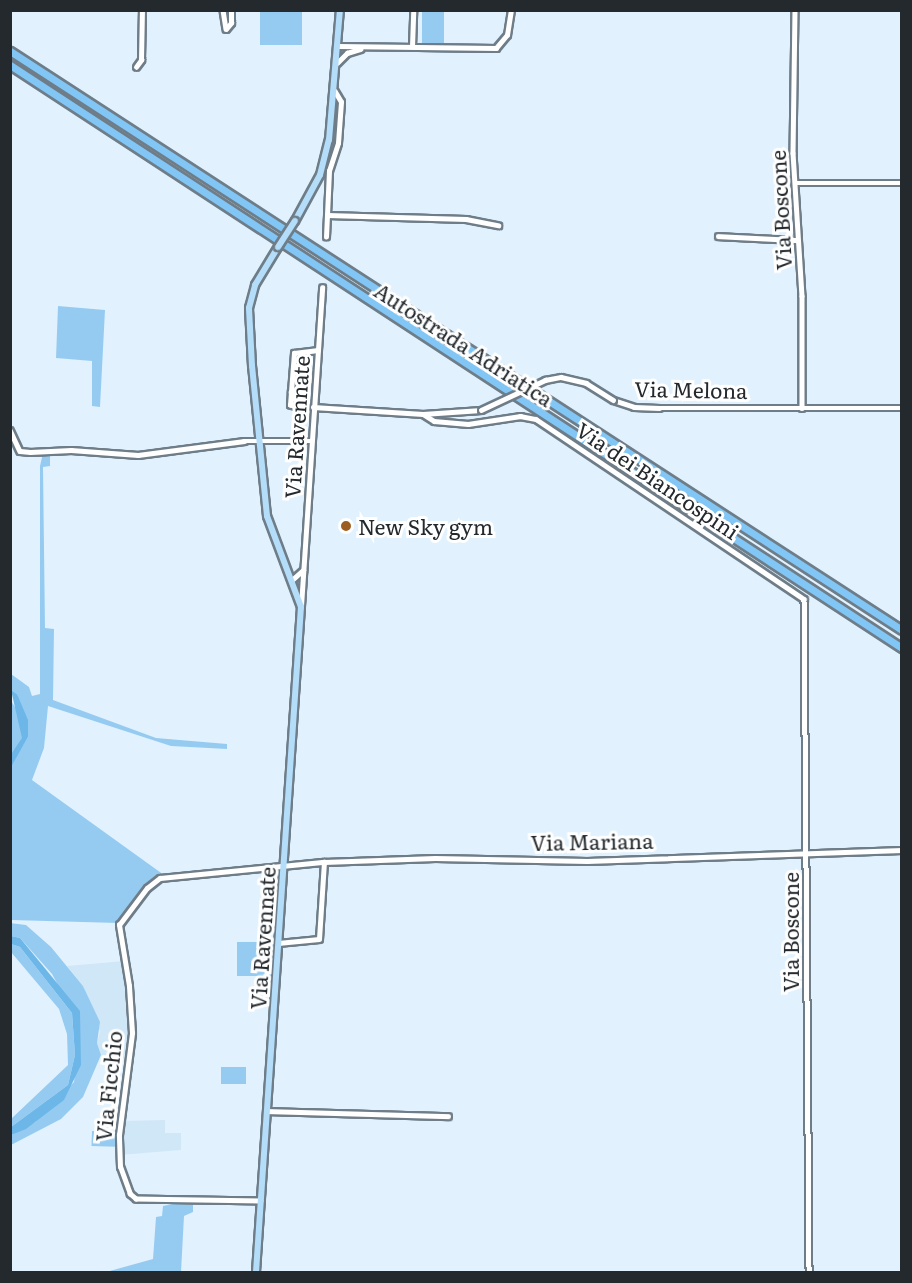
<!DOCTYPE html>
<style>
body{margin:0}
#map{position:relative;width:912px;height:1283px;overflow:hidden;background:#e1f2fe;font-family:Literata,serif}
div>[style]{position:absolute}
.built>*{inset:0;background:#d0e7f8}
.green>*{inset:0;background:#96cbf1;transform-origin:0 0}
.water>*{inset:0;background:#6db6e8}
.roads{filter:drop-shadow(2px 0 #6e7d88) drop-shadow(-2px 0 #6e7d88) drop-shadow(0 2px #6e7d88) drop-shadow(0 -2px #6e7d88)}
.minor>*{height:4.5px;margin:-2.25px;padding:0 2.25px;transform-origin:2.25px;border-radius:2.25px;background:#fff}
.major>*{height:6px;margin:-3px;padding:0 3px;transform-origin:3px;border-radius:3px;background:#b4ddfa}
.highway>*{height:7px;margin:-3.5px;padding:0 3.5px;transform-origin:3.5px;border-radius:3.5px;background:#82c6f6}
.bridges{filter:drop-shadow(2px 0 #6e7d88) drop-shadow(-2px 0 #6e7d88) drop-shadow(0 2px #6e7d88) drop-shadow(0 -2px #6e7d88)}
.minor-bridge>*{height:4.5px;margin:-2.25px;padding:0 2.25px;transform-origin:2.25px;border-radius:2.25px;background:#fff}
.major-bridge>*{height:6px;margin:-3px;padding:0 3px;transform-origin:3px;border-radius:3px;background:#b4ddfa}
.dots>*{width:16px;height:16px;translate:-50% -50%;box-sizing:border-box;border:3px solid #fff;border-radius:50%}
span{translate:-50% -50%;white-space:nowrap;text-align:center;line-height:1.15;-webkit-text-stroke:6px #fff;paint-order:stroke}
.street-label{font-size:21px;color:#23292d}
.poi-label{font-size:21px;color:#23292d}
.left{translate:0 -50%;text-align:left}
.frame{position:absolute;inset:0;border:12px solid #23292d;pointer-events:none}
</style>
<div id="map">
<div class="built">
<div style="clip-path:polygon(124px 961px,131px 1006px,129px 1059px,101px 1055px,97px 1043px,100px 1032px,83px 986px,67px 966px)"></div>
<div style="clip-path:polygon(165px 1120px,165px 1133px,181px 1133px,181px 1150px,119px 1155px,122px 1121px)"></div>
</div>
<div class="green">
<div style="left:260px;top:11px;width:42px;height:34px"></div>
<div style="left:422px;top:11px;width:22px;height:32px"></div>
<div style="clip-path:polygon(58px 306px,105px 310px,100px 407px,92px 406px,92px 361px,56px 358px)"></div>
<div style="clip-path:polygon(43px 453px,50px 453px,50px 466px,43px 467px,45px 628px,54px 629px,53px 700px,156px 738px,227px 744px,227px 749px,171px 746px,48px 706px,44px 748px,32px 780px,164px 875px,150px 880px,118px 923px,11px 920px,10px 767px,28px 737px,17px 694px,11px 690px,11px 674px,29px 687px,32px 696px,40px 694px,40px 466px)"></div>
<div style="clip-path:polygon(10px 699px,18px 712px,23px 738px,11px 754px)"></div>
<div style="clip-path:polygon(10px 923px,26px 925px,51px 947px,83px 986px,100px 1022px,97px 1043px,101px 1055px,83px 1097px,61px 1119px,11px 1145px,11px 1135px,35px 1122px,74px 1082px,80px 1026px,52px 974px,20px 938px,11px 936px)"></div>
<div style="left:237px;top:942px;width:38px;height:34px"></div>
<div style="clip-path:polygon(11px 944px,20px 947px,72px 1013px,75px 1055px,68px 1085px,11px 1127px,11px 1119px,68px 1065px,67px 1034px,59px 1009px,11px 952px)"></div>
<div style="left:221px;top:1067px;width:25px;height:17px"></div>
<div style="left:92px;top:1131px;width:24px;height:15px;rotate:2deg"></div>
<div style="clip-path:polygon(182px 1202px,193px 1202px,193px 1212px,184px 1216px,181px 1272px,106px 1272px,153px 1259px,156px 1217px,162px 1216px,163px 1206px)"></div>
</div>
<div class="water">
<div style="clip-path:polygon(11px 690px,17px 694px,28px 720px,28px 737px,11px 767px,11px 754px,22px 738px)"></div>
<div style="clip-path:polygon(11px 936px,20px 938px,80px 1011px,81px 1065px,64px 1100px,26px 1129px,11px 1135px,11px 1127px,68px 1085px,75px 1055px,72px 1013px,20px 947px,11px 944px)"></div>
</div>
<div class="roads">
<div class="minor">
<div style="left:223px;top:10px;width:19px;rotate:81deg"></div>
<div style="left:226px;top:29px;width:8px;rotate:-50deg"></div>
<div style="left:231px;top:23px;width:13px;rotate:-90deg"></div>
<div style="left:795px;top:10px;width:143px;rotate:90.8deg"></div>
<div style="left:793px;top:153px;width:143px;rotate:86.4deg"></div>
<div style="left:802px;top:296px;width:112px;rotate:90deg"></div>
<div style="left:338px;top:46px;width:158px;rotate:0.7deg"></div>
<div style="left:496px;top:48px;width:17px;rotate:-50deg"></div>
<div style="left:507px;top:35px;width:25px;rotate:-81deg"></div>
<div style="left:412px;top:47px;width:37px;rotate:-88deg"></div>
<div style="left:337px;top:63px;width:14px;rotate:-45deg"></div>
<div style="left:347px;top:53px;width:14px;rotate:-17deg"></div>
<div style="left:136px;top:67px;width:9px;rotate:-54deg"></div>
<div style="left:141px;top:60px;width:50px;rotate:-88.9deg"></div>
<div style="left:795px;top:183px;width:107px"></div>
<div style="left:327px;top:215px;width:139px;rotate:1.6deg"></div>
<div style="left:466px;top:219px;width:33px;rotate:11deg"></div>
<div style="left:718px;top:236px;width:79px;rotate:2.9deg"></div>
<div style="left:326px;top:237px;width:66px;rotate:-87.4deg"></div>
<div style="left:329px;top:171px;width:29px;rotate:-72deg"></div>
<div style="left:338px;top:143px;width:41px;rotate:-85.8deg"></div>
<div style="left:341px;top:102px;width:12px;rotate:-121deg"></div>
<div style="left:291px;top:392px;width:8px;rotate:60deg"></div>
<div style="left:295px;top:399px;width:7px;rotate:8deg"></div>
<div style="left:302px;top:400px;width:8px;rotate:90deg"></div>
<div style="left:302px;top:408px;width:12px;rotate:-166deg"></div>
<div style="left:290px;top:405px;width:52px;rotate:-85.6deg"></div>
<div style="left:294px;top:353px;width:24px;rotate:-7deg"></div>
<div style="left:613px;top:400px;width:22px;rotate:18deg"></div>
<div style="left:634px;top:407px;width:25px;rotate:2deg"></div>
<div style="left:659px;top:408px;width:243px"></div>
<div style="left:313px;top:407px;width:110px;rotate:3.6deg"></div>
<div style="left:423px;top:414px;width:58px;rotate:-3.9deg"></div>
<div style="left:423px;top:414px;width:13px;rotate:32deg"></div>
<div style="left:434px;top:421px;width:34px;rotate:5deg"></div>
<div style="left:468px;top:424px;width:53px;rotate:-8.7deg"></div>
<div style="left:520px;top:416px;width:16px;rotate:11deg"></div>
<div style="left:536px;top:419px;width:323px;rotate:33.9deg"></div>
<div style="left:804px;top:599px;width:673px;rotate:89.57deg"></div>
<div style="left:10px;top:430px;width:23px;rotate:65deg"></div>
<div style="left:20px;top:451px;width:10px;rotate:6deg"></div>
<div style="left:30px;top:452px;width:41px;rotate:-2.8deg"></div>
<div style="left:71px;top:450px;width:67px;rotate:4.3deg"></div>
<div style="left:138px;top:455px;width:107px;rotate:-7.5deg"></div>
<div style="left:244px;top:441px;width:67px"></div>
<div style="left:292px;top:580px;width:15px;rotate:-42deg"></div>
<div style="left:301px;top:606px;width:319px;rotate:-86.2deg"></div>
<div style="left:278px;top:943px;width:41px;rotate:-5.6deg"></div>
<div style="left:319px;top:939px;width:77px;rotate:-86.3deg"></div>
<div style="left:267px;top:1111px;width:181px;rotate:1.6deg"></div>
<div style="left:261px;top:1201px;width:125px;rotate:-179.1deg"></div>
<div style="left:136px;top:1199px;width:8px;rotate:-140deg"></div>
<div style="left:130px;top:1194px;width:29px;rotate:-110deg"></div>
<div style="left:120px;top:1167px;width:32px;rotate:-92deg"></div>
<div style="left:119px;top:1135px;width:103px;rotate:-82.7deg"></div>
<div style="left:132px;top:1033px;width:47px;rotate:-93.7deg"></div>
<div style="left:129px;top:986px;width:62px;rotate:-99.3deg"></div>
<div style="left:119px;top:925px;width:46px;rotate:-52.9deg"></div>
<div style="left:147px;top:888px;width:16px;rotate:-38deg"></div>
<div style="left:160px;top:878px;width:165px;rotate:-5.6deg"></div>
<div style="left:324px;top:862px;width:111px;rotate:-2.1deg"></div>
<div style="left:435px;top:858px;width:152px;rotate:1.1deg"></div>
<div style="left:587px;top:861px;width:315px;rotate:-2deg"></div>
</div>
<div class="major">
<div style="left:295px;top:221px;width:52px;rotate:-61.5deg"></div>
<div style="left:320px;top:175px;width:36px;rotate:-76deg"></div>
<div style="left:329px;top:140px;width:130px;rotate:-85.2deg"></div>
<div style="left:256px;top:1272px;width:667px;rotate:-86.13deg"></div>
<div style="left:301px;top:607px;width:97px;rotate:-110.5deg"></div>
<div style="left:267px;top:516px;width:151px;rotate:-95.7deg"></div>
<div style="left:252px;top:366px;width:58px;rotate:-93deg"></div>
<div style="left:249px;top:308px;width:24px;rotate:-75deg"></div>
<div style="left:255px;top:285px;width:44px;rotate:-58.8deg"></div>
</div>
<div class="highway">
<div style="left:10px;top:51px;width:1063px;rotate:32.99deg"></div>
<div style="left:10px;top:65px;width:1066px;rotate:33.17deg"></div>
</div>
</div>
<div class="bridges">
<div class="minor-bridge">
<div style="left:481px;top:410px;width:71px;rotate:-25.1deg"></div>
<div style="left:545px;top:380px;width:16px;rotate:-11deg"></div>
<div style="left:561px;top:377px;width:26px;rotate:13deg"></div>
<div style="left:586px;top:383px;width:32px;rotate:32deg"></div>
</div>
<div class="major-bridge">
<div style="left:278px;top:247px;width:31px;rotate:-57deg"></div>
</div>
</div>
<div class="dots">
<div style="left:346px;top:526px;background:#9b5d22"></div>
</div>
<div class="street-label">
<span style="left:780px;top:210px;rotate:-93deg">Via Boscone</span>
<span style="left:464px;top:344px;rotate:33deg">Autostrada Adriatica</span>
<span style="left:691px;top:389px;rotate:1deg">Via Melona</span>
<span style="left:296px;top:427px;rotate:-86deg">Via Ravennate</span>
<span style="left:658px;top:480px;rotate:34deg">Via dei Biancospini</span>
<span style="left:592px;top:841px;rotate:-1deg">Via Mariana</span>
<span style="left:790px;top:932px;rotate:-90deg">Via Boscone</span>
<span style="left:262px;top:938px;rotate:-86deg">Via Ravennate</span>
<span style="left:108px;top:1086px;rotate:-84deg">Via Ficchio</span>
</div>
<div class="poi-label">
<span class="left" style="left:358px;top:526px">New Sky gym</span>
</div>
<div class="frame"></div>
</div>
